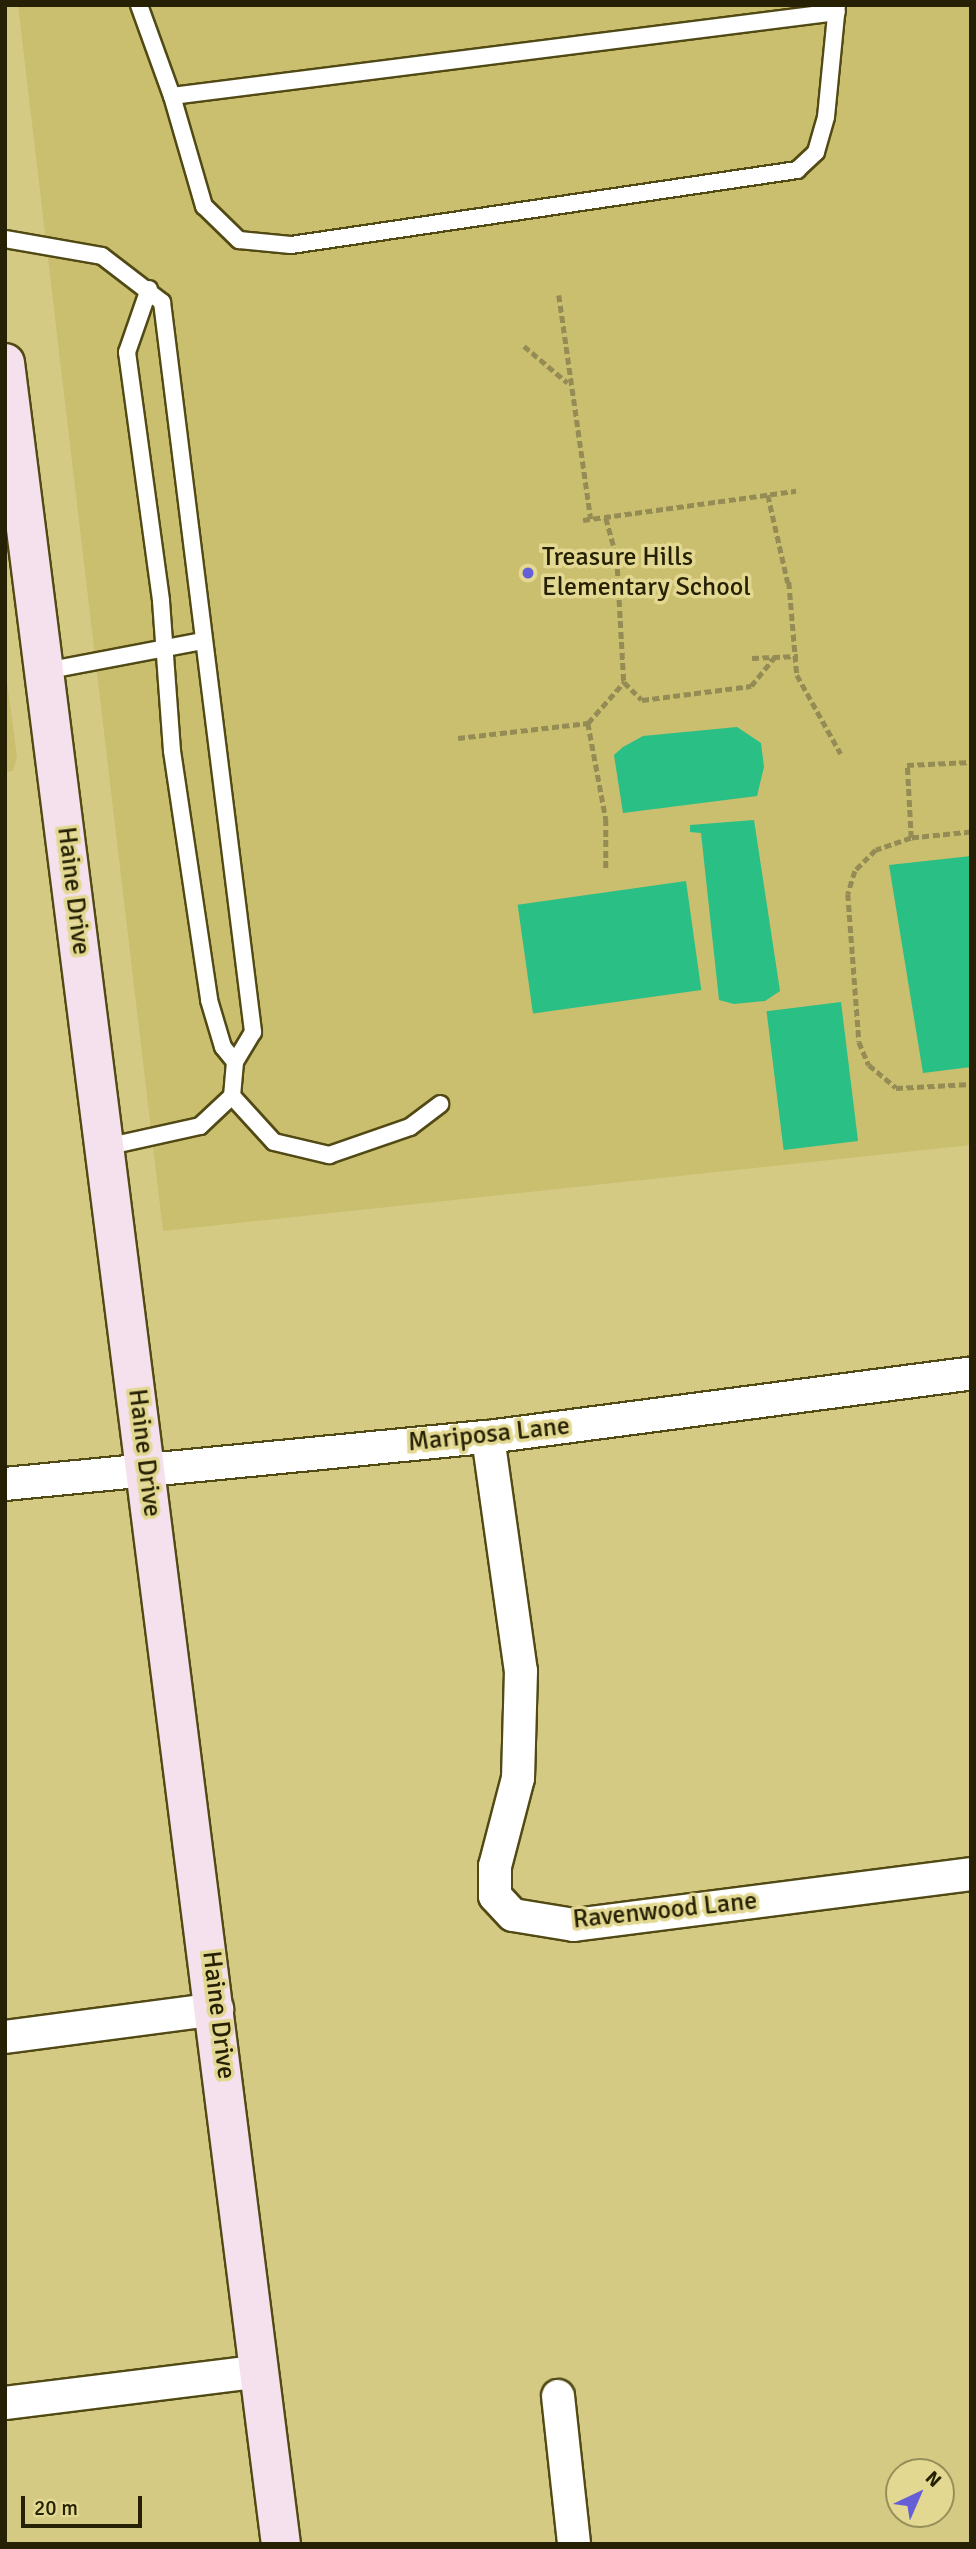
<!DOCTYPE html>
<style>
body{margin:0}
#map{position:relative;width:976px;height:2549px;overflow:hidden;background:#d5ca84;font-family:Signika,sans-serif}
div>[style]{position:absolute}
.built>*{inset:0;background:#cabe6f}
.green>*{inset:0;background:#2abf84;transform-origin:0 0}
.path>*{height:4.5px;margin-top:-2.25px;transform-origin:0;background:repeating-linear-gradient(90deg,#958c55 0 7px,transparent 0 10.5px)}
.roads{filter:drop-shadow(2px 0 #524a14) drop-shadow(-2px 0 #524a14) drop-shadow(0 2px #524a14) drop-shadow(0 -2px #524a14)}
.lane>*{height:16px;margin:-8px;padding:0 8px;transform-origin:8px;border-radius:8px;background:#fff}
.street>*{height:32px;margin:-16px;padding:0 16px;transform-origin:16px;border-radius:16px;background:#fff}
.secondary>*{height:38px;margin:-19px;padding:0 19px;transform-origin:19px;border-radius:19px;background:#f5e0ee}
.dots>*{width:19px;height:19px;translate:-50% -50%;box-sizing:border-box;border:4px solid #e2d891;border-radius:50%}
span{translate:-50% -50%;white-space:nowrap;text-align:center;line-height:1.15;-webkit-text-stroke:7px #e2d891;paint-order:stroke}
.poi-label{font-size:26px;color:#262104}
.left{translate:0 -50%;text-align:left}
.street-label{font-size:26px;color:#262104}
.frame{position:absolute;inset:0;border:7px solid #262104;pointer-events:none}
.north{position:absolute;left:885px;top:2458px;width:70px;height:70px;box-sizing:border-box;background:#e2d891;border:2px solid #978f59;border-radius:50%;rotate:44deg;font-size:19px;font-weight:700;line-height:28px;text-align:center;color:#262104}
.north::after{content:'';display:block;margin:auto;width:24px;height:32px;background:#645ed7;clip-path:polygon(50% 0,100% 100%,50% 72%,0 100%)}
.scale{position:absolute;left:21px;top:2496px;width:121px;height:32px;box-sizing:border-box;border:4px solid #262104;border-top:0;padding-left:9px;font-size:21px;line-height:24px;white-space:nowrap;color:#262104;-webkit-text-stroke:5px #e2d891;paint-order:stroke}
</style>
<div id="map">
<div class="built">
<div style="clip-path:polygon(18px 5px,971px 5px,971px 1145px,163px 1231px)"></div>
<div style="clip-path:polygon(5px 667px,17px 757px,13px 771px,5px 772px)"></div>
</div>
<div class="green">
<div style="clip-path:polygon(737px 727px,761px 743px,764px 767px,757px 796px,623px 813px,614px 755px,623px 747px,643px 736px)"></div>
<div style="clip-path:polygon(754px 820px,780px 991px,765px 1001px,734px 1004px,719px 1000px,701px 833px,690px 832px,690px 825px)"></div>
<div style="clip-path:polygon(971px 856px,971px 1067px,923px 1073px,889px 865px)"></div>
<div style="left:686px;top:881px;width:110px;height:170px;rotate:82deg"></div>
<div style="left:841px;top:1002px;width:140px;height:75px;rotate:83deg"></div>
</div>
<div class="path">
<div style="left:559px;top:295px;width:226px;rotate:81.9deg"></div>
<div style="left:524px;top:346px;width:57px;rotate:40.1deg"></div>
<div style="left:768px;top:495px;width:90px;rotate:77.2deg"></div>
<div style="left:606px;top:518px;width:41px;rotate:74.6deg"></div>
<div style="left:617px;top:558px;width:124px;rotate:86.8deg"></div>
<div style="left:624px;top:682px;width:25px;rotate:45deg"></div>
<div style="left:642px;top:700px;width:110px;rotate:-7.3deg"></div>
<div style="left:751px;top:686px;width:41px;rotate:-50.9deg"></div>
<div style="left:583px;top:520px;width:215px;rotate:-7.8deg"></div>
<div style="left:789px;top:582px;width:93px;rotate:85.1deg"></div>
<div style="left:797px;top:675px;width:90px;rotate:60.9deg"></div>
<div style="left:752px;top:658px;width:46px;rotate:-2.5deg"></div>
<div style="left:588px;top:723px;width:98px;rotate:79.4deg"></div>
<div style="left:606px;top:819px;width:51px;rotate:90deg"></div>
<div style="left:458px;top:738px;width:131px;rotate:-6.6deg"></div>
<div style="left:588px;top:723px;width:55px;rotate:-48.7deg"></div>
<div style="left:971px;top:832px;width:60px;rotate:174.3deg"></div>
<div style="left:911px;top:838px;width:37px;rotate:161deg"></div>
<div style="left:876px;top:850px;width:30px;rotate:135deg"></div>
<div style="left:855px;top:871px;width:24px;rotate:107deg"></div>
<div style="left:848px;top:894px;width:148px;rotate:85.7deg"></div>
<div style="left:859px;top:1042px;width:25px;rotate:67deg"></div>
<div style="left:869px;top:1065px;width:35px;rotate:40deg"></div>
<div style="left:896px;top:1088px;width:75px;rotate:-3.1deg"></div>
<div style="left:911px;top:838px;width:73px;rotate:-93.1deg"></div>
<div style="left:907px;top:765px;width:64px;rotate:-2.7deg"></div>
</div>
<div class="roads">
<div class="lane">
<div style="left:139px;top:5px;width:97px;rotate:70.1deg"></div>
<div style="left:172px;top:96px;width:670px;rotate:-7.2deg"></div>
<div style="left:172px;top:96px;width:115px;rotate:73.8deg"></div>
<div style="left:204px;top:206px;width:49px;rotate:44.2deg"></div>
<div style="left:239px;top:240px;width:52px;rotate:5.5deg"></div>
<div style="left:291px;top:245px;width:512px;rotate:-8.43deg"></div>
<div style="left:797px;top:170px;width:26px;rotate:-43deg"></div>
<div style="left:816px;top:152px;width:36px;rotate:-74deg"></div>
<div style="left:826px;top:117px;width:113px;rotate:-84.4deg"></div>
<div style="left:5px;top:239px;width:98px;rotate:9.9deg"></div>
<div style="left:102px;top:256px;width:76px;rotate:37.5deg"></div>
<div style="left:162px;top:302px;width:736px;rotate:82.89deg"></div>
<div style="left:253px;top:1032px;width:35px;rotate:121deg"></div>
<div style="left:235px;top:1062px;width:34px;rotate:95deg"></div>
<div style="left:232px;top:1096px;width:44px;rotate:136.8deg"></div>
<div style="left:200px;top:1126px;width:97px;rotate:167.5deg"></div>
<div style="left:149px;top:289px;width:67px;rotate:109.2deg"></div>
<div style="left:127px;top:352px;width:251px;rotate:82.2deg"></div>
<div style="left:161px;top:601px;width:150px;rotate:85.8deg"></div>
<div style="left:172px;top:751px;width:252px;rotate:81.5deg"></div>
<div style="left:209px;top:1000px;width:49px;rotate:73.4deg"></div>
<div style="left:223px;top:1047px;width:19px;rotate:51deg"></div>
<div style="left:45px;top:671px;width:161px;rotate:-10.8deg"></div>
<div style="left:232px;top:1096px;width:62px;rotate:47.6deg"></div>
<div style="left:274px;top:1142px;width:57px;rotate:13.3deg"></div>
<div style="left:329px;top:1155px;width:86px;rotate:-19.1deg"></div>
<div style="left:410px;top:1127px;width:38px;rotate:-37deg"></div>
</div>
<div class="street">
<div style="left:488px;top:1437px;width:236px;rotate:82deg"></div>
<div style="left:521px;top:1671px;width:107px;rotate:91.6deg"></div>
<div style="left:518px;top:1778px;width:91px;rotate:104.6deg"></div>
<div style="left:495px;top:1866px;width:30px;rotate:90deg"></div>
<div style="left:495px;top:1896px;width:26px;rotate:47deg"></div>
<div style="left:513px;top:1915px;width:62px;rotate:9.3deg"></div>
<div style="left:574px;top:1925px;width:400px;rotate:-7.3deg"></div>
<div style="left:5px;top:1484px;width:485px;rotate:-5.6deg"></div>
<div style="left:488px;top:1437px;width:487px;rotate:-7.5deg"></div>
<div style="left:5px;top:2037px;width:214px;rotate:-7.5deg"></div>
<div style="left:558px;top:2396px;width:149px;rotate:83.8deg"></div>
<div style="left:5px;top:2403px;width:258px;rotate:-7.1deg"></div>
</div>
<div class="secondary">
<div style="left:5px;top:363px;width:2198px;rotate:82.79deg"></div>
</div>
</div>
<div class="dots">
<div style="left:528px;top:573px;background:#645ed7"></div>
</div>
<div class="poi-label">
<span class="left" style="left:542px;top:573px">Treasure Hills<br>Elementary School</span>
</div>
<div class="street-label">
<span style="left:73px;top:891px;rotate:83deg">Haine Drive</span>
<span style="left:489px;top:1435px;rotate:-6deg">Mariposa Lane</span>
<span style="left:144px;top:1453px;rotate:83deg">Haine Drive</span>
<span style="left:665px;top:1911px;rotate:-6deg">Ravenwood Lane</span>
<span style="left:218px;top:2015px;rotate:83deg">Haine Drive</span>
</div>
<div class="frame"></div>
<div class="north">N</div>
<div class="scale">20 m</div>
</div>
